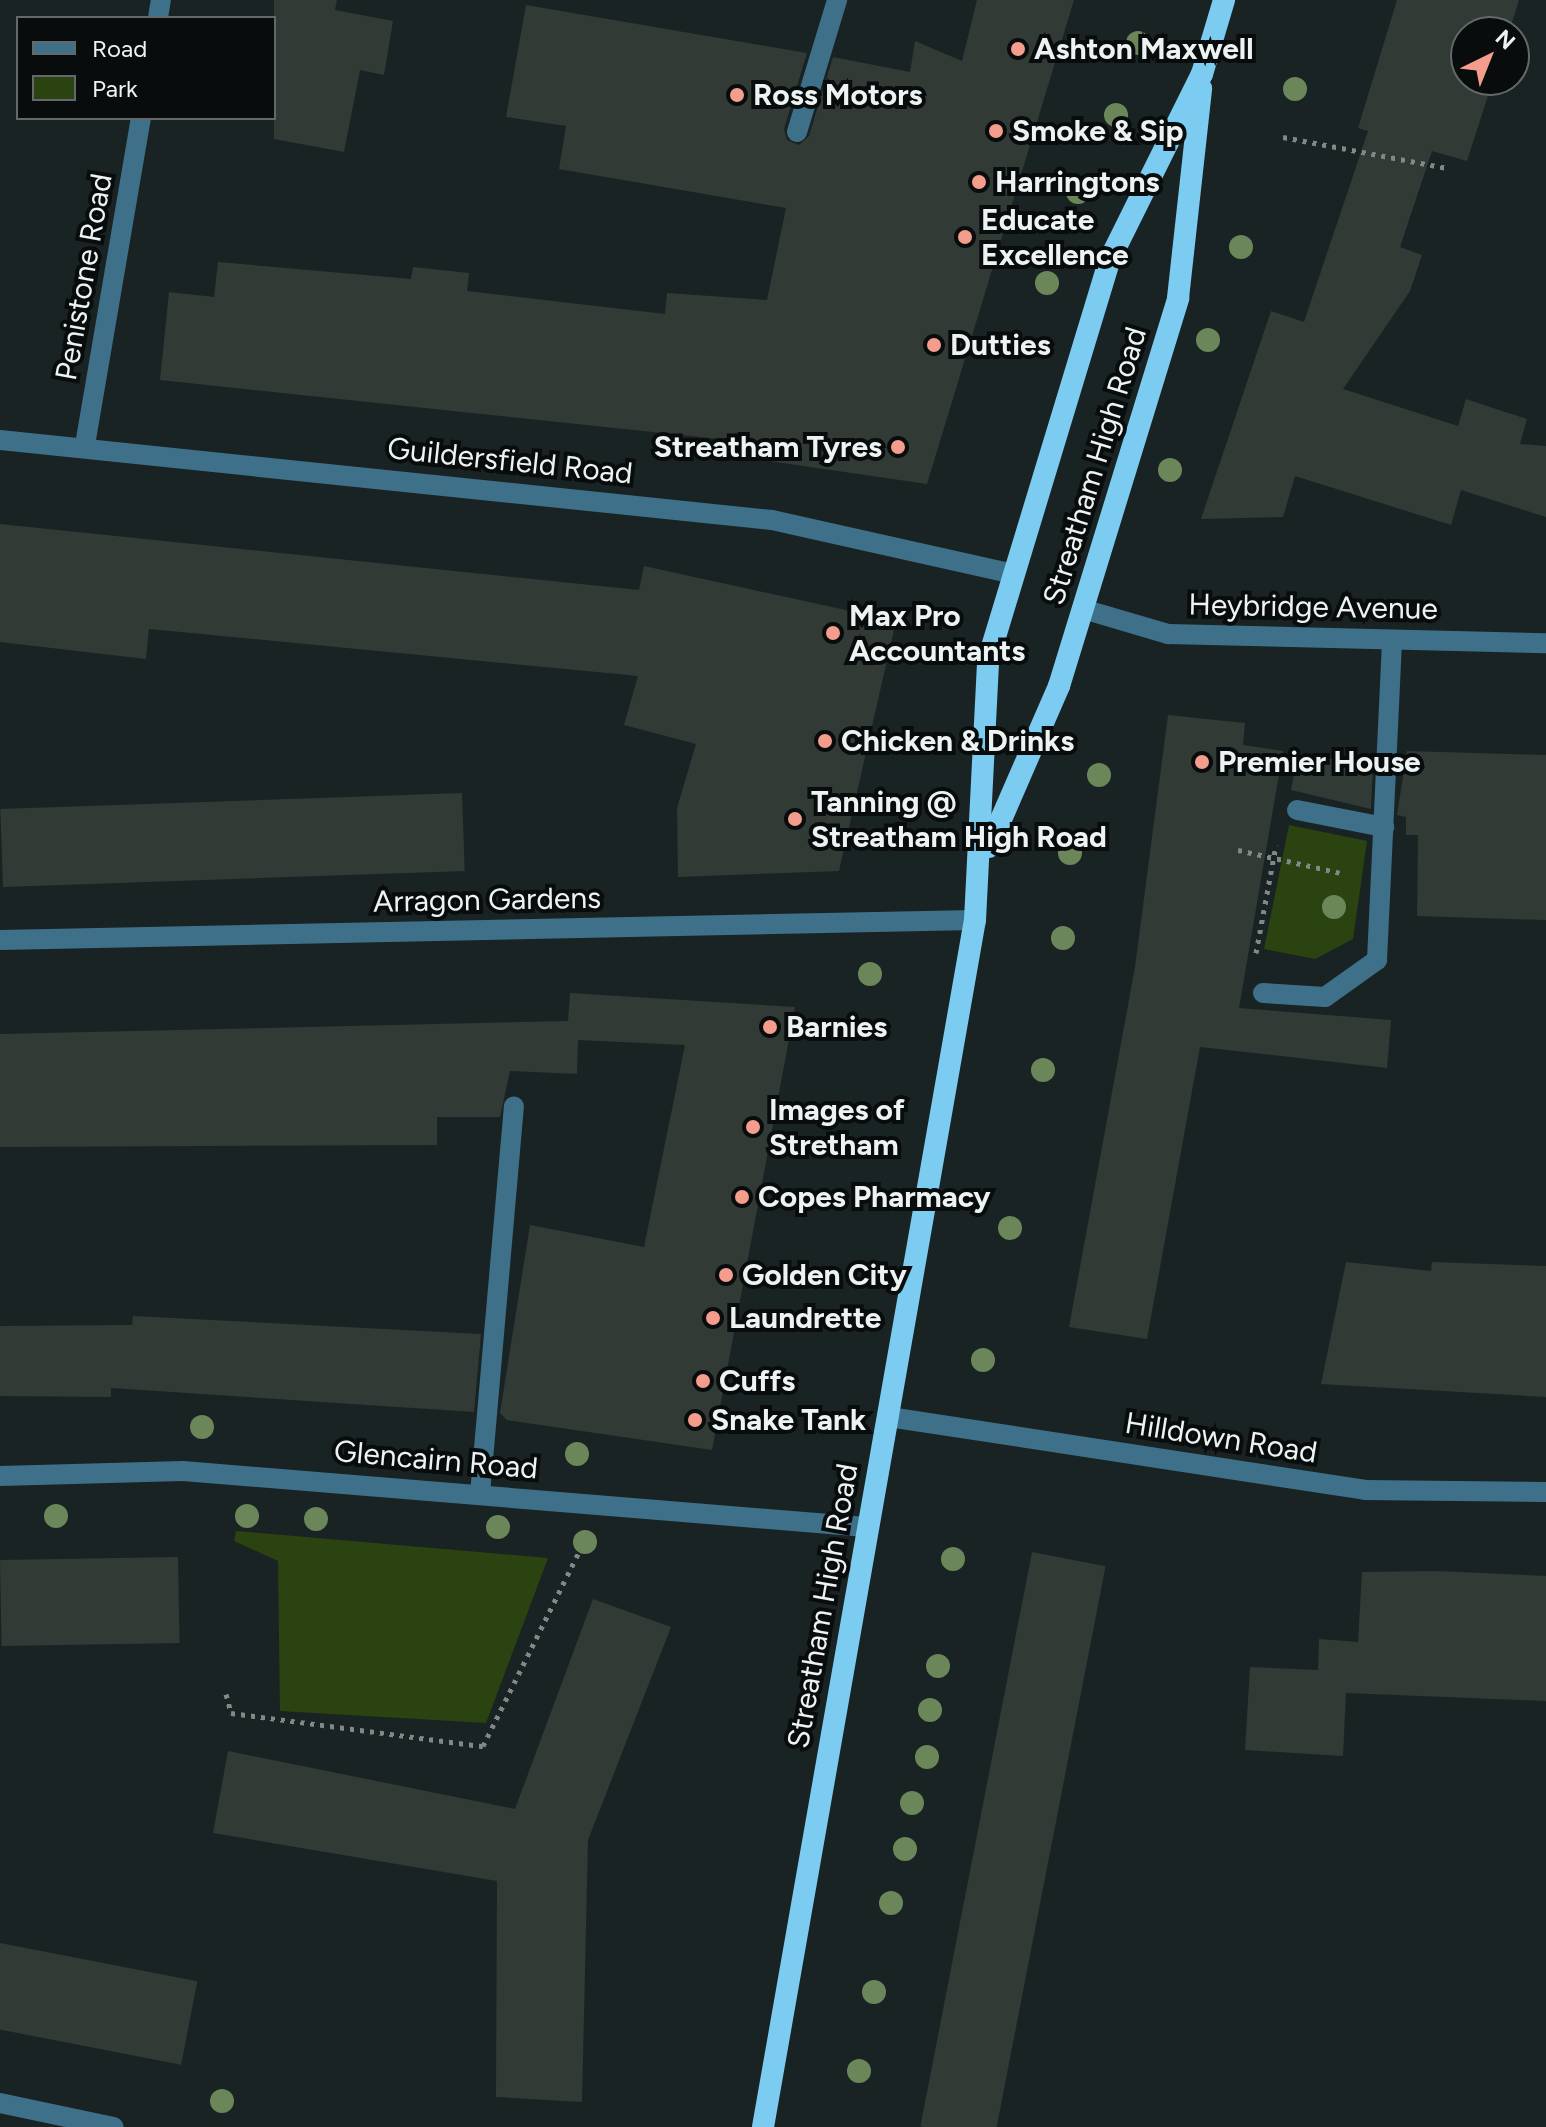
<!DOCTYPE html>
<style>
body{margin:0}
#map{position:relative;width:1546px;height:2127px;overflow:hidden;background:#1a2323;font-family:Figtree,sans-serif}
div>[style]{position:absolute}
.green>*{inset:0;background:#2b4310}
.building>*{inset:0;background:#313a35;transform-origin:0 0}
.path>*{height:5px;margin-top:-2.5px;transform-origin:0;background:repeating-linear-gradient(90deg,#818888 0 4px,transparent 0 10px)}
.service>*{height:20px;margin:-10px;padding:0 10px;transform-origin:10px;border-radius:10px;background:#3e7189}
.minor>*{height:20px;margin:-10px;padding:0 10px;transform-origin:10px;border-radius:10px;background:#3e7189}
.trunk>*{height:22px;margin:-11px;padding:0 11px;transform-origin:11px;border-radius:11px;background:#7cccf2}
.trees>*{width:24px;height:24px;margin:-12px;border-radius:50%;background:#6b875a}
.dots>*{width:22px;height:22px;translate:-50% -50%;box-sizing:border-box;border:4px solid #080c0c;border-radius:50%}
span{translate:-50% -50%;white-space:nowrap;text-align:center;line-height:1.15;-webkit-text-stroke:8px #080c0c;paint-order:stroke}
.poi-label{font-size:30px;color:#edf3f3;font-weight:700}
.left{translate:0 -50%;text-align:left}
.right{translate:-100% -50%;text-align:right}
.street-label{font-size:30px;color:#edf3f3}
.legend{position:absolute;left:16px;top:16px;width:260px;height:104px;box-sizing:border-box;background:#080c0c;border:2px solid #646868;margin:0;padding:10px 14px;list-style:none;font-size:24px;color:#edf3f3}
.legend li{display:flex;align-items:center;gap:16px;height:40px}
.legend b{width:40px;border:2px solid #646868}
.north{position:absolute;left:1450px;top:16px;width:80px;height:80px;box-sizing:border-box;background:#080c0c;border:2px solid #646868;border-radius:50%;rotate:43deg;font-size:22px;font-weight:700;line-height:32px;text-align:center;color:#edf3f3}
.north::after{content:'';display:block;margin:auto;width:28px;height:36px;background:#f49d8c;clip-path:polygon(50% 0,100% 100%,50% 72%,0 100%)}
</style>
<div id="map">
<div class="green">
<div style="clip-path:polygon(1289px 825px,1367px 841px,1353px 939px,1315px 959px,1264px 949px)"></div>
<div style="clip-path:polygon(236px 1531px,548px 1558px,486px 1723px,280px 1711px,278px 1561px,234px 1541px)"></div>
</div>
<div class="building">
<div style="clip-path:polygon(274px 0,337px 0,335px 10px,393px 21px,384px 75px,360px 70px,344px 152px,274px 139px)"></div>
<div style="clip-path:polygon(977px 0,1074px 0,927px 484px,735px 456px,738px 441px,160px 380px,169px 292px,214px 297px,218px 262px,411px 279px,413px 267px,469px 273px,467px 291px,665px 314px,667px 293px,767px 300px,786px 208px,559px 169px,566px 126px,506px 117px,526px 5px,807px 53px,784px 129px,787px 140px,799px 145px,809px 136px,833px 57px,910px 72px,915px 41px,962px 61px)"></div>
<div style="clip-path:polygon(1397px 0,1519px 0,1509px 32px,1466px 32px,1466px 80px,1493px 80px,1467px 161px,1432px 151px,1400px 247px,1422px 255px,1410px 291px,1343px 389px,1458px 426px,1466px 399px,1527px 419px,1520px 444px,1546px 446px,1546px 517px,1461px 490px,1451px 525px,1295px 476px,1283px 517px,1201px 519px,1271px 311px,1304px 322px,1368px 131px,1358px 128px)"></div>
<div style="clip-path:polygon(0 524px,639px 590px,644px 566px,896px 621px,839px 871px,678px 877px,677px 808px,696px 744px,624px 725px,638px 676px,149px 629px,146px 659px,0 642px)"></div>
<div style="clip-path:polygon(1168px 715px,1245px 723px,1243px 745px,1283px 751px,1239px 1008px,1391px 1020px,1387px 1068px,1200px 1047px,1147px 1339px,1069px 1327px,1135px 967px)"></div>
<div style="clip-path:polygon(1407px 751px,1546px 755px,1546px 920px,1417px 916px,1418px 835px,1406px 835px,1406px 817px,1397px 815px)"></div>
<div style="clip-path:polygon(1298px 753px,1373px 765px,1371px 809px,1291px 790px)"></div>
<div style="left:462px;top:793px;width:78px;height:462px;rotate:88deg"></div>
<div style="clip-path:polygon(570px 993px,795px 1007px,712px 1450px,507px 1420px,500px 1413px,530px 1225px,644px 1247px,685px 1045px,578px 1040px,577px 1074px,510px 1071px,500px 1117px,437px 1117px,437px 1145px,0 1147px,0 1034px,568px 1021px)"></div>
<div style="clip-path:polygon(1346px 1262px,1431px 1271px,1432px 1262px,1546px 1266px,1546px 1397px,1321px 1384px)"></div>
<div style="clip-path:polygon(133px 1316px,481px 1334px,474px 1412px,111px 1388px,111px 1397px,0 1396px,0 1326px,132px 1325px)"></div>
<div style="left:1032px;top:1552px;width:75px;height:585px;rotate:11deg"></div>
<div style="left:178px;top:1557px;width:86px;height:178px;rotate:89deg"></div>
<div style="clip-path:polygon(1437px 1571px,1546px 1576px,1546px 1701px,1346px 1693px,1343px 1756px,1245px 1750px,1250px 1667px,1318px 1670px,1319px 1639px,1358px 1642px,1362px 1572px)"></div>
<div style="clip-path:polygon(593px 1599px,671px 1627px,588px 1840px,582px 2102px,496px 2097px,497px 1881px,213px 1833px,228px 1751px,515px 1809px)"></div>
<div style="left:0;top:1943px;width:201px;height:85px;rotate:11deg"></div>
</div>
<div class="path">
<div style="left:1283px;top:137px;width:167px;rotate:10.7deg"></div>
<div style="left:1238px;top:850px;width:106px;rotate:12.6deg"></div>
<div style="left:1256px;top:953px;width:110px;rotate:-79.5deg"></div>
<div style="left:226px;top:1694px;width:20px;rotate:75deg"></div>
<div style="left:231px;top:1713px;width:254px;rotate:7.5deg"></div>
<div style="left:483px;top:1746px;width:216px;rotate:-63.7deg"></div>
</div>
<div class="service">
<div style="left:797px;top:132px;width:138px;rotate:-73.1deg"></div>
<div style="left:1297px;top:810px;width:89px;rotate:11.1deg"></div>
<div style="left:1263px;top:993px;width:62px;rotate:3.7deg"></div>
<div style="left:1325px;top:997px;width:64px;rotate:-35.4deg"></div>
<div style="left:1377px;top:960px;width:320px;rotate:-87.3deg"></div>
<div style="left:480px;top:1494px;width:389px;rotate:-85deg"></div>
</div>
<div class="minor">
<div style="left:158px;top:18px;width:18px;rotate:-81deg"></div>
<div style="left:0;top:440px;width:776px;rotate:5.92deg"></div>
<div style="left:772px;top:520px;width:243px;rotate:12.6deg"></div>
<div style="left:85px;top:445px;width:332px;rotate:-80.3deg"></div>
<div style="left:1083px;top:609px;width:89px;rotate:16.4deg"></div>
<div style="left:1168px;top:634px;width:378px;rotate:1.4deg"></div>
<div style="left:0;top:940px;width:975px;rotate:-1.18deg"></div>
<div style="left:889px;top:1417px;width:482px;rotate:8.7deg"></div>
<div style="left:1365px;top:1490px;width:181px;rotate:0.6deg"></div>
<div style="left:0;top:1476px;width:183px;rotate:-1.6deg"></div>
<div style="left:183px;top:1471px;width:685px;rotate:4.69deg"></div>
<div style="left:0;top:2103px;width:116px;rotate:11.9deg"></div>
</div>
<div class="trunk">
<div style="left:989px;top:847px;width:176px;rotate:-66.5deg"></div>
<div style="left:1059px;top:686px;width:406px;rotate:-72.9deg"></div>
<div style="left:1178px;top:298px;width:211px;rotate:-83.7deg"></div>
<div style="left:763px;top:2127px;width:1225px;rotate:-80.04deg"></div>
<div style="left:975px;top:920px;width:260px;rotate:-87.1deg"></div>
<div style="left:988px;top:660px;width:419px;rotate:-73.1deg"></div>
<div style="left:1110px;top:259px;width:207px;rotate:-63.6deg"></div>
<div style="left:1202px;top:74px;width:77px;rotate:-73.4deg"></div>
</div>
<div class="trees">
<div style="left:1138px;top:43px"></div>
<div style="left:1295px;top:89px"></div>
<div style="left:1116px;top:115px"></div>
<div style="left:1078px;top:192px"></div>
<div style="left:1241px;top:247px"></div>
<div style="left:1047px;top:283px"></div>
<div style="left:1208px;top:340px"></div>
<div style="left:1170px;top:470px"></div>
<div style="left:1099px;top:775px"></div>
<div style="left:1070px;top:853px"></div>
<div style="left:1334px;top:907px"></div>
<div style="left:1063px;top:938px"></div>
<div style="left:870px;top:974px"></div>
<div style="left:1043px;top:1070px"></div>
<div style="left:1010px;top:1228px"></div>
<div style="left:983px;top:1360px"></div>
<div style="left:202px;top:1427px"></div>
<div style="left:577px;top:1454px"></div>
<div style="left:56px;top:1516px"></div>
<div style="left:247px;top:1516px"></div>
<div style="left:316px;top:1519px"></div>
<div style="left:498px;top:1527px"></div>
<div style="left:585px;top:1542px"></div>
<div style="left:953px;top:1559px"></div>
<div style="left:938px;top:1666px"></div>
<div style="left:930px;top:1710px"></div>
<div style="left:927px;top:1757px"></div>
<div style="left:912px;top:1803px"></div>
<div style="left:905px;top:1849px"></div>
<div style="left:891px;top:1903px"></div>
<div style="left:874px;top:1992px"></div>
<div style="left:859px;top:2071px"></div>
<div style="left:222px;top:2101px"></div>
</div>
<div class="dots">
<div style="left:1018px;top:49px;background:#f49d8c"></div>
<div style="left:737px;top:95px;background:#f49d8c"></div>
<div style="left:996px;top:131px;background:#f49d8c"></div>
<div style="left:979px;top:182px;background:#f49d8c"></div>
<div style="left:965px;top:237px;background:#f49d8c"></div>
<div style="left:934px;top:345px;background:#f49d8c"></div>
<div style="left:898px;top:447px;background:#f49d8c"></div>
<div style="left:833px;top:633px;background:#f49d8c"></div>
<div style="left:825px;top:741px;background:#f49d8c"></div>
<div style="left:1202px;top:762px;background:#f49d8c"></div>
<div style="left:795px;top:819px;background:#f49d8c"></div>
<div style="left:770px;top:1027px;background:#f49d8c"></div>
<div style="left:753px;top:1127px;background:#f49d8c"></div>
<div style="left:742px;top:1197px;background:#f49d8c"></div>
<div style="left:726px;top:1275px;background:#f49d8c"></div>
<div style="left:713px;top:1318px;background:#f49d8c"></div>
<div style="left:703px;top:1381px;background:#f49d8c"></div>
<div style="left:695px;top:1420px;background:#f49d8c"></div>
</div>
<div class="poi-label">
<span class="left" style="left:1034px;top:49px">Ashton Maxwell</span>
<span class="left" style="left:753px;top:95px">Ross Motors</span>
<span class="left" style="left:1012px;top:131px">Smoke &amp; Sip</span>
<span class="left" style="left:995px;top:182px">Harringtons</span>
<span class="left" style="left:981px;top:237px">Educate<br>Excellence</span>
<span class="left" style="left:950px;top:345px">Dutties</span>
<span class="right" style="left:882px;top:447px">Streatham Tyres</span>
<span class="left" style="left:849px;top:633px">Max Pro<br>Accountants</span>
<span class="left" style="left:841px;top:741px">Chicken &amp; Drinks</span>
<span class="left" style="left:1218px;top:762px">Premier House</span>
<span class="left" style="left:811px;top:819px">Tanning @<br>Streatham High Road</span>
<span class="left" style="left:786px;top:1027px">Barnies</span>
<span class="left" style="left:769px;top:1127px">Images of<br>Stretham</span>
<span class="left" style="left:758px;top:1197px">Copes Pharmacy</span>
<span class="left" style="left:742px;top:1275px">Golden City</span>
<span class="left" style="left:729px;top:1318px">Laundrette</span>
<span class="left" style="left:719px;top:1381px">Cuffs</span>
<span class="left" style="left:711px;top:1420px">Snake Tank</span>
</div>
<div class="street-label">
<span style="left:84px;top:277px;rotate:-80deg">Penistone Road</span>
<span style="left:510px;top:461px;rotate:6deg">Guildersfield Road</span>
<span style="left:1095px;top:466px;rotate:-73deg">Streatham High Road</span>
<span style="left:1313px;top:607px;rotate:1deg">Heybridge Avenue</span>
<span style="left:487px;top:900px;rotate:-1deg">Arragon Gardens</span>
<span style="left:1221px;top:1438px;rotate:9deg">Hilldown Road</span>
<span style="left:436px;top:1460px;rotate:5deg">Glencairn Road</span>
<span style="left:823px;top:1606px;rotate:-80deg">Streatham High Road</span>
</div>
<ul class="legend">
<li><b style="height:10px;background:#3e7189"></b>Road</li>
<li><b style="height:22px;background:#2b4310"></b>Park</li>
</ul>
<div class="north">N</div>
</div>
